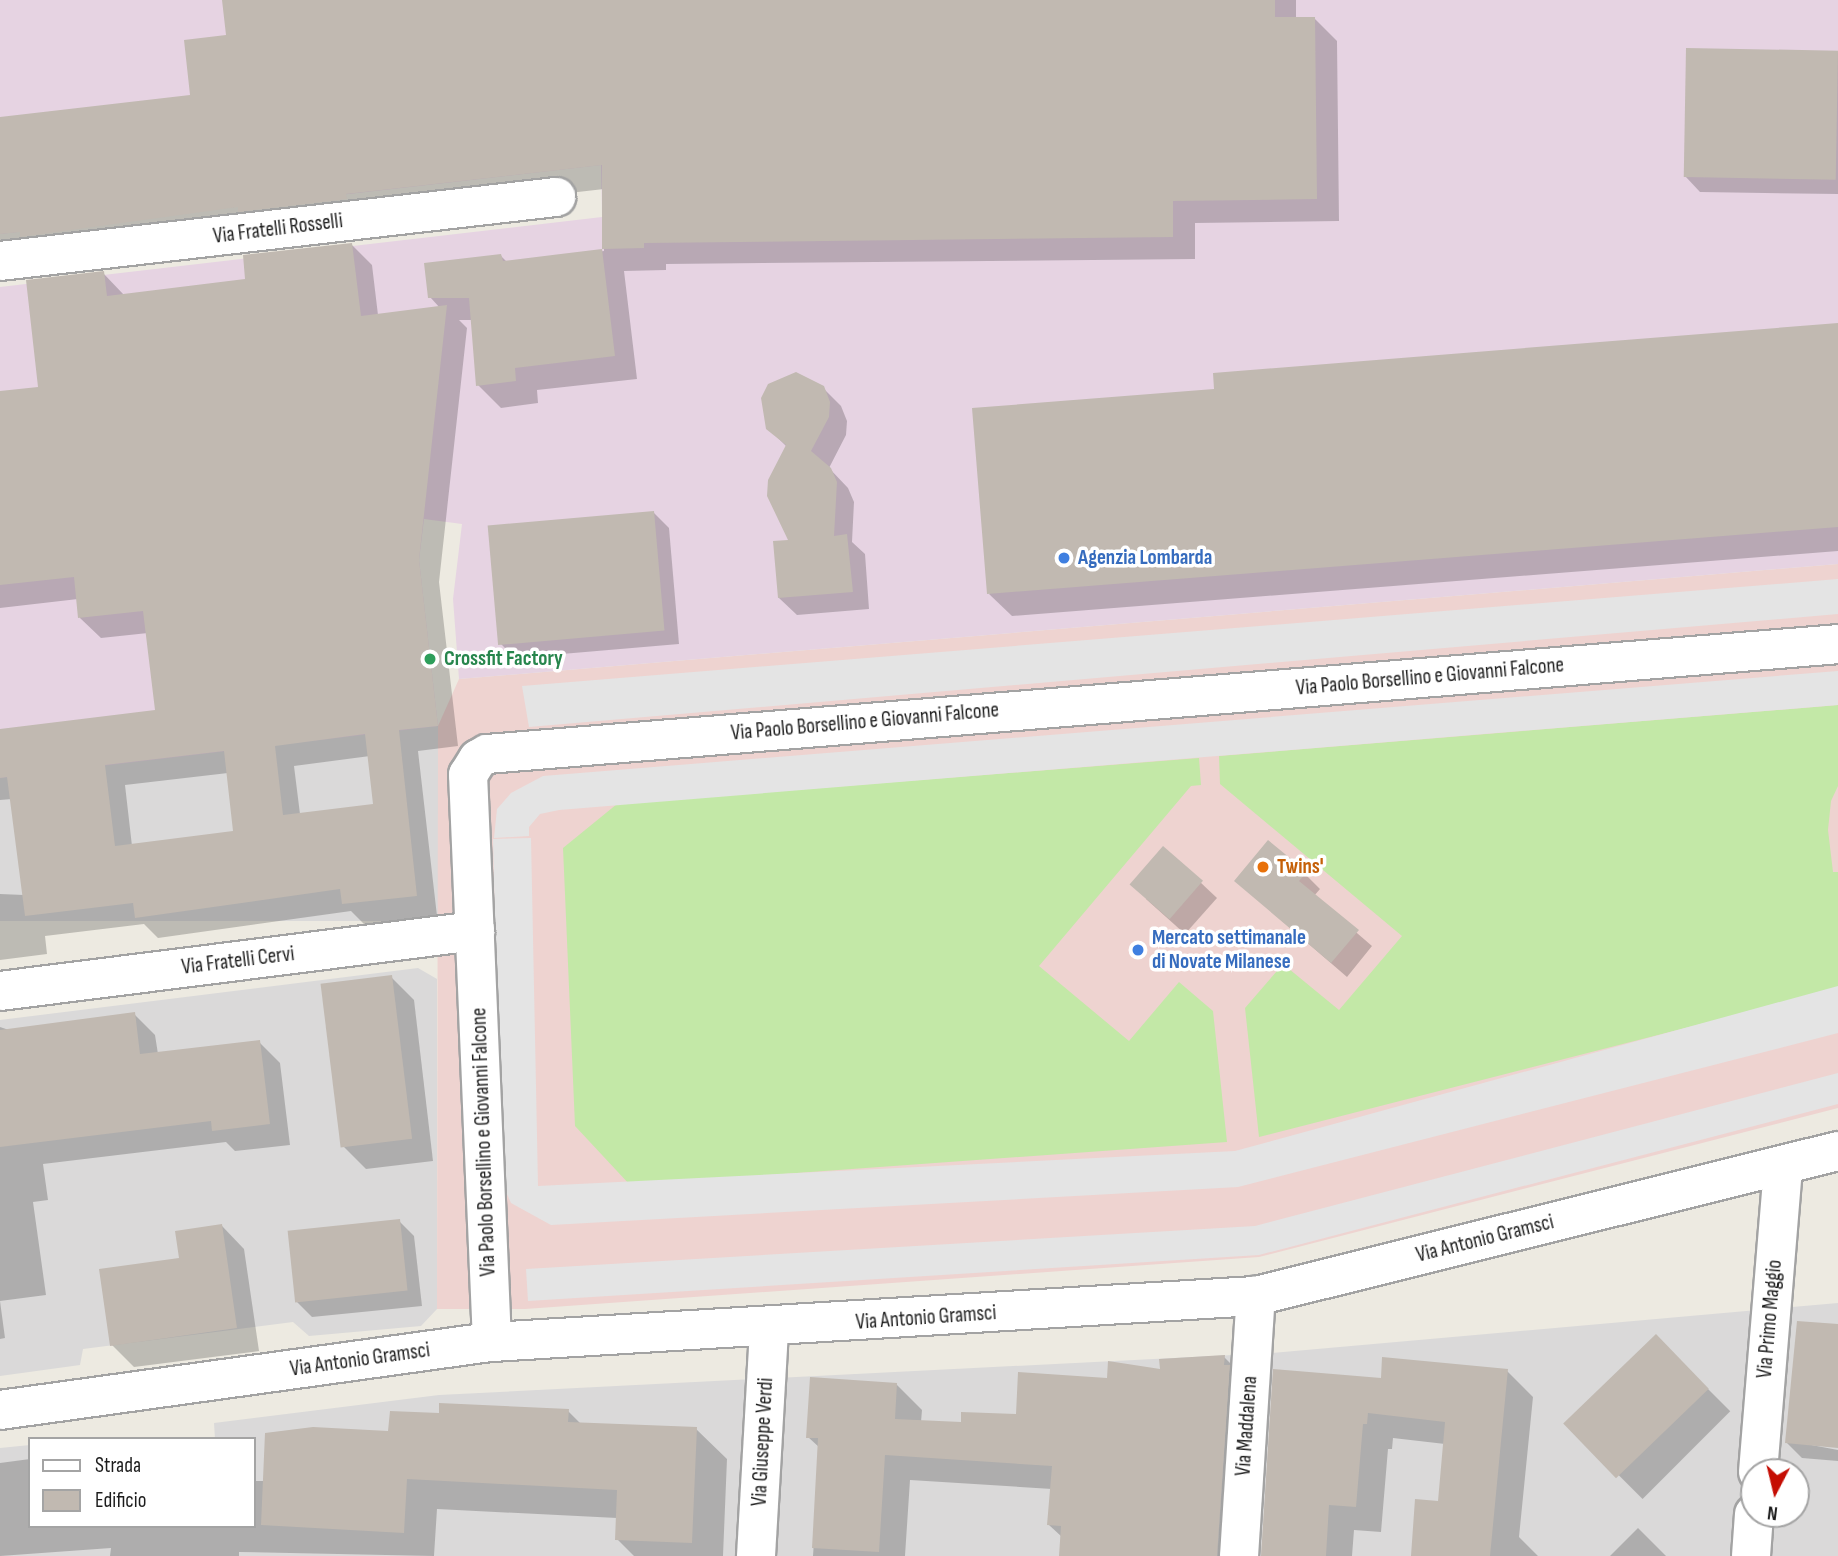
<!DOCTYPE html>
<style>
body{margin:0}
#map{position:relative;width:1838px;height:1556px;overflow:hidden;background:#edeae1;font-family:"Sofia Sans Condensed",sans-serif}
div>[style]{position:absolute}
.residential>*{inset:0;background:#dad9d9;transform-origin:0 0}
.commercial>*{inset:0;background:#eed3d0}
.industrial>*{inset:0;background:#e6d3e2}
.grass>*{inset:0;background:#c3e8a7}
.parking>*{inset:0;background:#e4e4e4}
.shadow>*{inset:0;background:#0003;transform-origin:0 0}
.building>*{inset:0;background:#c1b9b1;transform-origin:0 0}
.roads{filter:drop-shadow(2px 0 #a3a3a3) drop-shadow(-2px 0 #a3a3a3) drop-shadow(0 2px #a3a3a3) drop-shadow(0 -2px #a3a3a3)}
.minor>*{height:38px;margin:-19px;padding:0 19px;transform-origin:19px;border-radius:19px;background:#fff}
.dots>*{width:19px;height:19px;translate:-50% -50%;box-sizing:border-box;border:4px solid #fff;border-radius:50%}
span{translate:-50% -50%;white-space:nowrap;text-align:center;line-height:1.15;-webkit-text-stroke:7px #fff;paint-order:stroke}
.street-label{font-size:21px;color:#1c1c1c}
.shop-label{font-size:21px;color:#366cbe;font-weight:700}
.left{translate:0 -50%;text-align:left}
.leisure-label{font-size:21px;color:#27864d;font-weight:700}
.food-label{font-size:21px;color:#c56008;font-weight:700}
.legend{position:absolute;left:28px;top:1437px;width:228px;height:91px;box-sizing:border-box;background:#fff;border:2px solid #a4a4a4;margin:0;padding:9px 12px;list-style:none;font-size:21px;color:#1c1c1c}
.legend li{display:flex;align-items:center;gap:14px;height:35px}
.legend b{width:35px;border:2px solid #a4a4a4}
.north{position:absolute;left:1740px;top:1458px;width:70px;height:70px;box-sizing:border-box;background:#fff;border:2px solid #a4a4a4;border-radius:50%;rotate:187deg;font-size:19px;font-weight:700;line-height:28px;text-align:center;color:#1c1c1c}
.north::after{content:'';display:block;margin:auto;width:24px;height:32px;background:#c50d03;clip-path:polygon(50% 0,100% 100%,50% 72%,0 100%)}
</style>
<div id="map">
<div class="residential">
<div style="left:438px;top:726px;width:195px;height:441px;rotate:90deg"></div>
<div style="clip-path:polygon(418px 968px,437px 979px,437px 1309px,421px 1326px,309px 1336px,293px 1322px,83px 1349px,80px 1365px,0 1376px,0 1020px)"></div>
<div style="clip-path:polygon(evenodd,1838px 1303px,1838px 1556px,0 1556px,0 1448px,30px 1445px,30px 1526px,254px 1526px,254px 1439px,215px 1439px,214px 1423px,439px 1395px,1272px 1353px,1838px 1303px,1754px 1472px,1796px 1472px,1796px 1514px,1754px 1514px,1754px 1472px)"></div>
</div>
<div class="commercial">
<div style="clip-path:polygon(1838px 564px,1838px 1108px,1259px 1257px,525px 1309px,437px 1309px,438px 726px,459px 679px)"></div>
</div>
<div class="industrial">
<div style="clip-path:polygon(0 0,1838px 0,1838px 564px,459px 679px,453px 599px,462px 524px,424px 519px,419px 560px,438px 726px,0 778px,0 287px,602px 217px,601px 165px,0 234px)"></div>
</div>
<div class="grass">
<div style="clip-path:polygon(1838px 705px,1838px 786px,1831px 801px,1828px 830px,1833px 872px,1838px 872px,1838px 989px,1259px 1137px,1245px 1008px,1283px 964px,1339px 1010px,1402px 936px,1220px 784px,1219px 756px)"></div>
<div style="clip-path:polygon(1199px 758px,1201px 785px,1191px 786px,1039px 966px,1129px 1041px,1179px 982px,1213px 1011px,1227px 1142px,630px 1185px,575px 1126px,563px 848px,617px 804px)"></div>
</div>
<div class="parking">
<div style="clip-path:polygon(1838px 579px,1838px 614px,529px 727px,522px 686px)"></div>
<div style="clip-path:polygon(1838px 671px,1838px 705px,559px 810px,540px 814px,529px 827px,529px 836px,494px 838px,497px 809px,511px 793px,543px 776px)"></div>
<div style="clip-path:polygon(531px 838px,538px 1186px,1235px 1151px,1838px 986px,1838px 1033px,1238px 1187px,551px 1225px,511px 1203px,501px 1181px,493px 839px)"></div>
<div style="clip-path:polygon(1838px 1073px,1838px 1104px,1259px 1255px,528px 1301px,526px 1269px,1255px 1226px)"></div>
</div>
<div class="shadow">
<div style="clip-path:polygon(evenodd,224px 0,1296px 0,1296px 19px,1314px 18px,1337px 41px,1339px 221px,1195px 223px,1195px 259px,666px 264px,666px 270px,624px 271px,637px 379px,537px 390px,538px 403px,501px 408px,478px 385px,473px 320px,459px 320px,467px 328px,439px 582px,458px 746px,418px 751px,437px 916px,364px 924px,351px 911px,158px 938px,144px 924px,45px 936px,47px 954px,0 960px,0 894px,24px 895px,12px 799px,0 800px,0 731px,157px 712px,148px 633px,101px 638px,80px 618px,78px 599px,0 608px,0 393px,40px 388px,103px 273px,124px 295px,247px 281px,351px 244px,372px 265px,378px 315px,440px 308px,430px 297px,501px 256px,507px 262px,604px 251px,604px 189px,368px 216px,0 246px,0 119px,192px 97px,228px 37px,224px 0,370px 756px,375px 806px,300px 814px,294px 766px,370px 756px,224px 0,228px 773px,235px 833px,132px 846px,125px 785px,228px 773px)"></div>
<div style="clip-path:polygon(1838px 52px,1838px 194px,1700px 192px,1685px 176px)"></div>
<div style="clip-path:polygon(1838px 324px,1838px 551px,1012px 616px,989px 594px,1216px 391px)"></div>
<div style="clip-path:polygon(823px 388px,841px 406px,847px 421px,846px 435px,829px 468px,848px 488px,854px 502px,852px 542px,865px 554px,869px 609px,797px 615px,779px 598px,790px 541px,787px 447px,768px 428px)"></div>
<div style="clip-path:polygon(654px 513px,669px 528px,679px 644px,515px 658px,500px 643px)"></div>
<div style="clip-path:polygon(1164px 848px,1217px 898px,1185px 934px,1146px 899px)"></div>
<div style="clip-path:polygon(1305px 874px,1320px 889px,1314px 896px,1372px 946px,1347px 977px,1236px 881px)"></div>
<div style="clip-path:polygon(391px 977px,414px 1000px,433px 1161px,366px 1169px,343px 1146px)"></div>
<div style="clip-path:polygon(134px 1014px,155px 1035px,158px 1054px,259px 1042px,280px 1063px,290px 1145px,235px 1151px,226px 1142px,43px 1164px,48px 1200px,33px 1202px,46px 1295px,0 1301px,5px 1338px,0 1339px,0 1027px,9px 1030px)"></div>
<div style="clip-path:polygon(399px 1221px,414px 1236px,422px 1306px,312px 1317px,297px 1302px)"></div>
<div style="clip-path:polygon(222px 1226px,244px 1249px,259px 1351px,134px 1367px,112px 1345px,181px 1260px)"></div>
<div style="clip-path:polygon(1838px 1326px,1838px 1447px,1801px 1443px,1838px 1450px,1838px 1461px,1802px 1458px,1787px 1443px)"></div>
<div style="left:1656px;top:1337px;width:105px;height:124px;rotate:45deg"></div>
<div style="clip-path:polygon(1224px 1357px,1250px 1383px,1244px 1556px,1061px 1556px,1062px 1537px,1049px 1525px,1052px 1489px,910px 1480px,905px 1556px,813px 1556px,820px 1448px,808px 1437px,896px 1384px,922px 1410px,921px 1422px,962px 1424px,1017px 1416px,1108px 1380px)"></div>
<div style="clip-path:polygon(1507px 1371px,1533px 1397px,1519px 1537px,1538px 1556px,1412px 1556px,1439px 1502px,1445px 1444px,1393px 1438px,1392px 1449px,1388px 1449px,1381px 1532px,1354px 1530px,1352px 1556px,1263px 1556px,1382px 1380px)"></div>
<div style="clip-path:polygon(568px 1411px,581px 1424px,696px 1429px,727px 1459px,723px 1556px,634px 1556px,617px 1539px,617px 1518px,437px 1509px,434px 1556px,239px 1552px,239px 1556px,110px 1556px,111px 1548px,0 1556px,0 1463px,30px 1459px,30px 1526px,254px 1526px,254px 1481px,265px 1481px,440px 1415px)"></div>
<div style="clip-path:polygon(1638px 1528px,1666px 1556px,1610px 1556px)"></div>
</div>
<div class="building">
<div style="clip-path:polygon(222px 0,1275px 0,1275px 17px,1315px 17px,1317px 199px,1173px 201px,1173px 237px,644px 243px,644px 248px,602px 249px,602px 165px,346px 194px,347px 199px,238px 212px,238px 207px,20px 237px,20px 232px,0 234px,0 117px,190px 95px,184px 40px,226px 35px)"></div>
<div style="left:1686px;top:48px;width:152px;height:129px;rotate:1deg"></div>
<div style="clip-path:polygon(evenodd,352px 243px,361px 316px,447px 305px,419px 560px,438px 726px,399px 730px,417px 896px,342px 904px,340px 889px,135px 918px,133px 903px,25px 916px,7px 777px,0 778px,0 729px,155px 710px,143px 611px,78px 618px,74px 577px,0 585px,0 391px,38px 387px,26px 280px,104px 271px,107px 296px,245px 279px,243px 255px,352px 243px,365px 734px,373px 804px,283px 815px,275px 746px,365px 734px,352px 243px,224px 751px,233px 831px,115px 846px,105px 765px,224px 751px)"></div>
<div style="clip-path:polygon(602px 249px,615px 356px,515px 368px,516px 381px,476px 386px,469px 298px,428px 298px,424px 263px,501px 254px,503px 261px)"></div>
<div style="clip-path:polygon(1838px 323px,1838px 527px,987px 594px,972px 408px,1214px 389px,1213px 373px)"></div>
<div style="clip-path:polygon(796px 372px,824px 386px,830px 402px,829px 417px,811px 451px,831px 468px,837px 482px,834px 536px,847px 534px,853px 592px,778px 598px,773px 541px,788px 540px,767px 496px,768px 480px,786px 445px,766px 429px,761px 398px,768px 384px)"></div>
<div style="left:654px;top:511px;width:120px;height:167px;rotate:85deg"></div>
<div style="clip-path:polygon(1268px 840px,1307px 872px,1299px 881px,1359px 930px,1331px 963px,1234px 881px)"></div>
<div style="left:1163px;top:846px;width:53px;height:51px;rotate:41deg"></div>
<div style="left:392px;top:975px;width:165px;height:72px;rotate:83deg"></div>
<div style="clip-path:polygon(135px 1012px,140px 1054px,260px 1040px,270px 1124px,212px 1131px,211px 1121px,0 1147px,0 1030px)"></div>
<div style="left:400px;top:1219px;width:72px;height:113px;rotate:84deg"></div>
<div style="clip-path:polygon(222px 1224px,237px 1328px,110px 1346px,99px 1269px,179px 1258px,175px 1231px)"></div>
<div style="clip-path:polygon(1797px 1321px,1838px 1324px,1838px 1448px,1785px 1443px)"></div>
<div style="left:1656px;top:1334px;width:76px;height:129px;rotate:46deg"></div>
<div style="clip-path:polygon(1225px 1355px,1224px 1365px,1230px 1365px,1217px 1556px,1059px 1556px,1061px 1526px,1047px 1525px,1052px 1466px,885px 1455px,879px 1552px,812px 1548px,818px 1438px,806px 1438px,810px 1377px,897px 1383px,895px 1419px,961px 1422px,961px 1412px,1016px 1414px,1018px 1372px,1107px 1378px,1108px 1361px,1160px 1369px,1159px 1359px)"></div>
<div style="clip-path:polygon(1382px 1357px,1508px 1369px,1490px 1556px,1411px 1556px,1415px 1499px,1438px 1501px,1445px 1422px,1368px 1413px,1367px 1424px,1363px 1424px,1356px 1507px,1329px 1505px,1326px 1556px,1261px 1556px,1273px 1369px,1381px 1378px)"></div>
<div style="clip-path:polygon(439px 1403px,569px 1409px,568px 1422px,697px 1427px,692px 1543px,615px 1540px,617px 1490px,407px 1479px,404px 1533px,261px 1525px,265px 1433px,313px 1427px,388px 1431px,390px 1411px,439px 1413px)"></div>
</div>
<div class="roads">
<div class="minor">
<div style="left:0;top:261px;width:560px;rotate:-6.57deg"></div>
<div style="left:0;top:991px;width:479px;rotate:-7.2deg"></div>
<div style="left:492px;top:1342px;width:568px;rotate:-92.42deg"></div>
<div style="left:468px;top:775px;width:19px;rotate:-58deg"></div>
<div style="left:478px;top:759px;width:10px;rotate:-29deg"></div>
<div style="left:487px;top:754px;width:1355px;rotate:-4.65deg"></div>
<div style="left:0;top:1410px;width:497px;rotate:-7.9deg"></div>
<div style="left:492px;top:1342px;width:765px;rotate:-3.45deg"></div>
<div style="left:1256px;top:1296px;width:600px;rotate:-13.99deg"></div>
<div style="left:1758px;top:1472px;width:308px;rotate:-85.3deg"></div>
<div style="left:756px;top:1556px;width:227px;rotate:-86.7deg"></div>
<div style="left:1239px;top:1556px;width:261px;rotate:-86.3deg"></div>
<div style="left:1751px;top:1556px;width:42px;rotate:-85.9deg"></div>
</div>
</div>
<div class="dots">
<div style="left:1064px;top:558px;background:#3f7fe0"></div>
<div style="left:430px;top:659px;background:#2e9e5b"></div>
<div style="left:1263px;top:867px;background:#e8710a"></div>
<div style="left:1138px;top:950px;background:#3f7fe0"></div>
</div>
<div class="street-label">
<span style="left:278px;top:229px;rotate:-7deg">Via Fratelli Rosselli</span>
<span style="left:1430px;top:677px;rotate:-5deg">Via Paolo Borsellino e Giovanni Falcone</span>
<span style="left:865px;top:722px;rotate:-5deg">Via Paolo Borsellino e Giovanni Falcone</span>
<span style="left:238px;top:961px;rotate:-7deg">Via Fratelli Cervi</span>
<span style="left:484px;top:1142px;rotate:-92deg">Via Paolo Borsellino e Giovanni Falcone</span>
<span style="left:1485px;top:1239px;rotate:-14deg">Via Antonio Gramsci</span>
<span style="left:926px;top:1318px;rotate:-4deg">Via Antonio Gramsci</span>
<span style="left:1770px;top:1319px;rotate:-85deg">Via Primo Maggio</span>
<span style="left:360px;top:1360px;rotate:-8deg">Via Antonio Gramsci</span>
<span style="left:1247px;top:1426px;rotate:-86deg">Via Maddalena</span>
<span style="left:763px;top:1442px;rotate:-87deg">Via Giuseppe Verdi</span>
</div>
<div class="shop-label">
<span class="left" style="left:1078px;top:558px">Agenzia Lombarda</span>
<span class="left" style="left:1152px;top:950px">Mercato settimanale<br>di Novate Milanese</span>
</div>
<div class="leisure-label">
<span class="left" style="left:444px;top:659px">Crossfit Factory</span>
</div>
<div class="food-label">
<span class="left" style="left:1277px;top:867px">Twins'</span>
</div>
<ul class="legend">
<li><b style="height:9px;background:#fff"></b>Strada</li>
<li><b style="height:19px;background:#c1b9b1"></b>Edificio</li>
</ul>
<div class="north">N</div>
</div>
